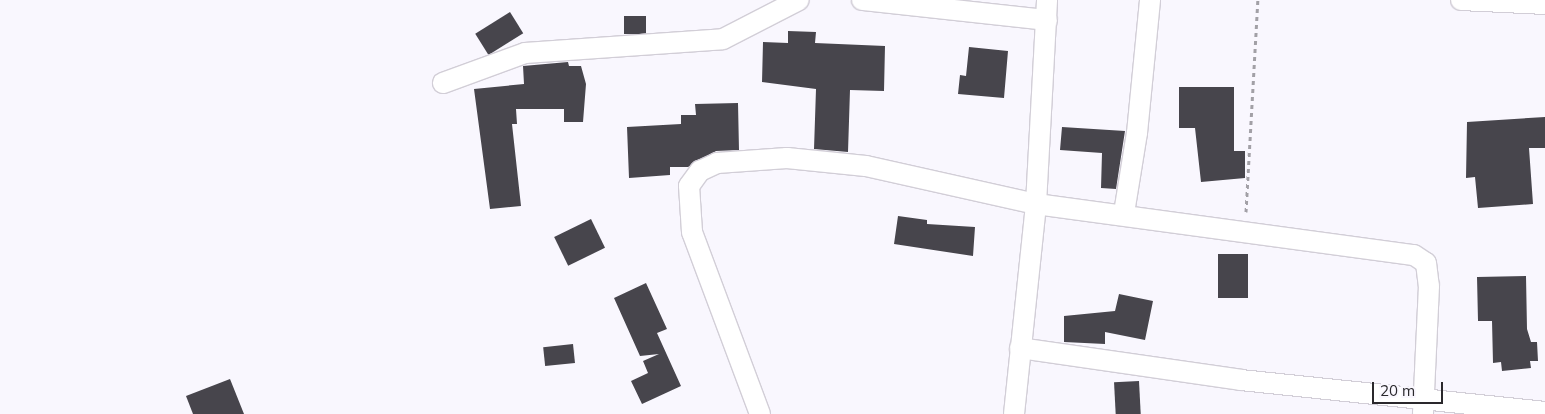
<!DOCTYPE html>
<style>
body{margin:0}
#map{position:relative;width:1545px;height:414px;overflow:hidden;background:#f9f7fe;font-family:Mulish,sans-serif}
div>[style]{position:absolute}
.building>*{inset:0;background:#47454c;transform-origin:0 0}
.path>*{height:3px;margin-top:-1.5px;transform-origin:0;background:repeating-linear-gradient(90deg,#a2a0a6 0 4px,transparent 0 8px)}
.roads{filter:drop-shadow(1px 0 #d2ced7) drop-shadow(-1px 0 #d2ced7) drop-shadow(0 1px #d2ced7) drop-shadow(0 -1px #d2ced7)}
.minor>*{height:20px;margin:-10px;padding:0 10px;transform-origin:10px;border-radius:10px;background:#fff}
span{translate:-50% -50%;white-space:nowrap;text-align:center;line-height:1.15;-webkit-text-stroke:5px #f9f7fe;paint-order:stroke}
.scale{position:absolute;left:1372px;top:382px;width:71px;height:22px;box-sizing:border-box;border:2px solid #2a282c;border-top:0;padding-left:6px;font-size:15px;line-height:18px;white-space:nowrap;color:#2a282c;-webkit-text-stroke:4px #f9f7fe;paint-order:stroke}
</style>
<div id="map">
<div class="building">
<div style="left:510px;top:12px;width:25px;height:41px;rotate:58deg"></div>
<div style="left:624px;top:16px;width:22px;height:18px"></div>
<div style="clip-path:polygon(788px 31px,816px 32px,815px 43px,885px 46px,884px 91px,850px 90px,848px 152px,814px 149px,816px 89px,762px 82px,763px 42px,788px 43px)"></div>
<div style="clip-path:polygon(969px 47px,1008px 51px,1004px 98px,958px 94px,960px 75px,966px 76px)"></div>
<div style="clip-path:polygon(568px 62px,569px 66px,581px 66px,586px 84px,583px 122px,564px 122px,564px 109px,516px 109px,517px 124px,512px 124px,521px 206px,490px 209px,474px 89px,524px 84px,523px 66px)"></div>
<div style="clip-path:polygon(1179px 87px,1234px 87px,1234px 151px,1245px 151px,1245px 178px,1201px 182px,1195px 128px,1179px 128px)"></div>
<div style="clip-path:polygon(738px 103px,739px 150px,716px 151px,688px 167px,670px 167px,670px 175px,629px 178px,627px 127px,681px 124px,681px 115px,696px 115px,695px 104px)"></div>
<div style="clip-path:polygon(1545px 117px,1545px 148px,1529px 148px,1533px 204px,1478px 208px,1475px 177px,1466px 178px,1467px 122px)"></div>
<div style="clip-path:polygon(1062px 127px,1125px 131px,1116px 189px,1101px 188px,1102px 153px,1060px 150px)"></div>
<div style="clip-path:polygon(898px 216px,927px 220px,927px 224px,975px 227px,973px 256px,894px 244px)"></div>
<div style="left:591px;top:219px;width:32px;height:41px;rotate:64deg"></div>
<div style="left:1218px;top:254px;width:30px;height:44px"></div>
<div style="clip-path:polygon(1526px 276px,1527px 329px,1531px 342px,1537px 342px,1538px 361px,1530px 361px,1531px 368px,1502px 371px,1501px 362px,1493px 363px,1492px 321px,1478px 321px,1477px 277px)"></div>
<div style="clip-path:polygon(646px 283px,667px 329px,657px 333px,681px 386px,642px 404px,631px 381px,648px 373px,643px 361px,659px 354px,640px 356px,614px 298px)"></div>
<div style="clip-path:polygon(1119px 294px,1153px 301px,1145px 340px,1105px 332px,1105px 344px,1064px 342px,1064px 316px,1115px 311px)"></div>
<div style="left:573px;top:344px;width:19px;height:30px;rotate:84deg"></div>
<div style="clip-path:polygon(230px 379px,244px 414px,193px 414px,186px 396px)"></div>
<div style="left:1139px;top:381px;width:33px;height:25px;rotate:87deg"></div>
</div>
<div class="path">
<div style="left:1246px;top:212px;width:212px;rotate:-86.8deg"></div>
</div>
<div class="roads">
<div class="minor">
<div style="left:862px;top:0;width:186px;rotate:6.2deg"></div>
<div style="left:1461px;top:0;width:84px;rotate:2.7deg"></div>
<div style="left:443px;top:83px;width:87px;rotate:-20.1deg"></div>
<div style="left:525px;top:53px;width:198px;rotate:-4deg"></div>
<div style="left:723px;top:39px;width:85px;rotate:-27.2deg"></div>
<div style="left:1124px;top:213px;width:81px;rotate:-80.8deg"></div>
<div style="left:1137px;top:133px;width:134px;rotate:-84.4deg"></div>
<div style="left:1020px;top:348px;width:223px;rotate:8.2deg"></div>
<div style="left:1241px;top:380px;width:306px;rotate:6deg"></div>
<div style="left:760px;top:414px;width:194px;rotate:-110.5deg"></div>
<div style="left:692px;top:232px;width:46px;rotate:-93.7deg"></div>
<div style="left:689px;top:186px;width:19px;rotate:-54deg"></div>
<div style="left:700px;top:171px;width:19px;rotate:-25deg"></div>
<div style="left:717px;top:163px;width:70px;rotate:-4.1deg"></div>
<div style="left:787px;top:158px;width:79px;rotate:5.8deg"></div>
<div style="left:866px;top:166px;width:174px;rotate:12.6deg"></div>
<div style="left:1036px;top:204px;width:381px;rotate:7.7deg"></div>
<div style="left:1414px;top:255px;width:14px;rotate:34deg"></div>
<div style="left:1426px;top:263px;width:23px;rotate:83deg"></div>
<div style="left:1429px;top:286px;width:128px;rotate:92.7deg"></div>
<div style="left:1014px;top:414px;width:211px;rotate:-84deg"></div>
<div style="left:1036px;top:204px;width:204px;rotate:-86.9deg"></div>
</div>
</div>
<div class="scale">20 m</div>
</div>
